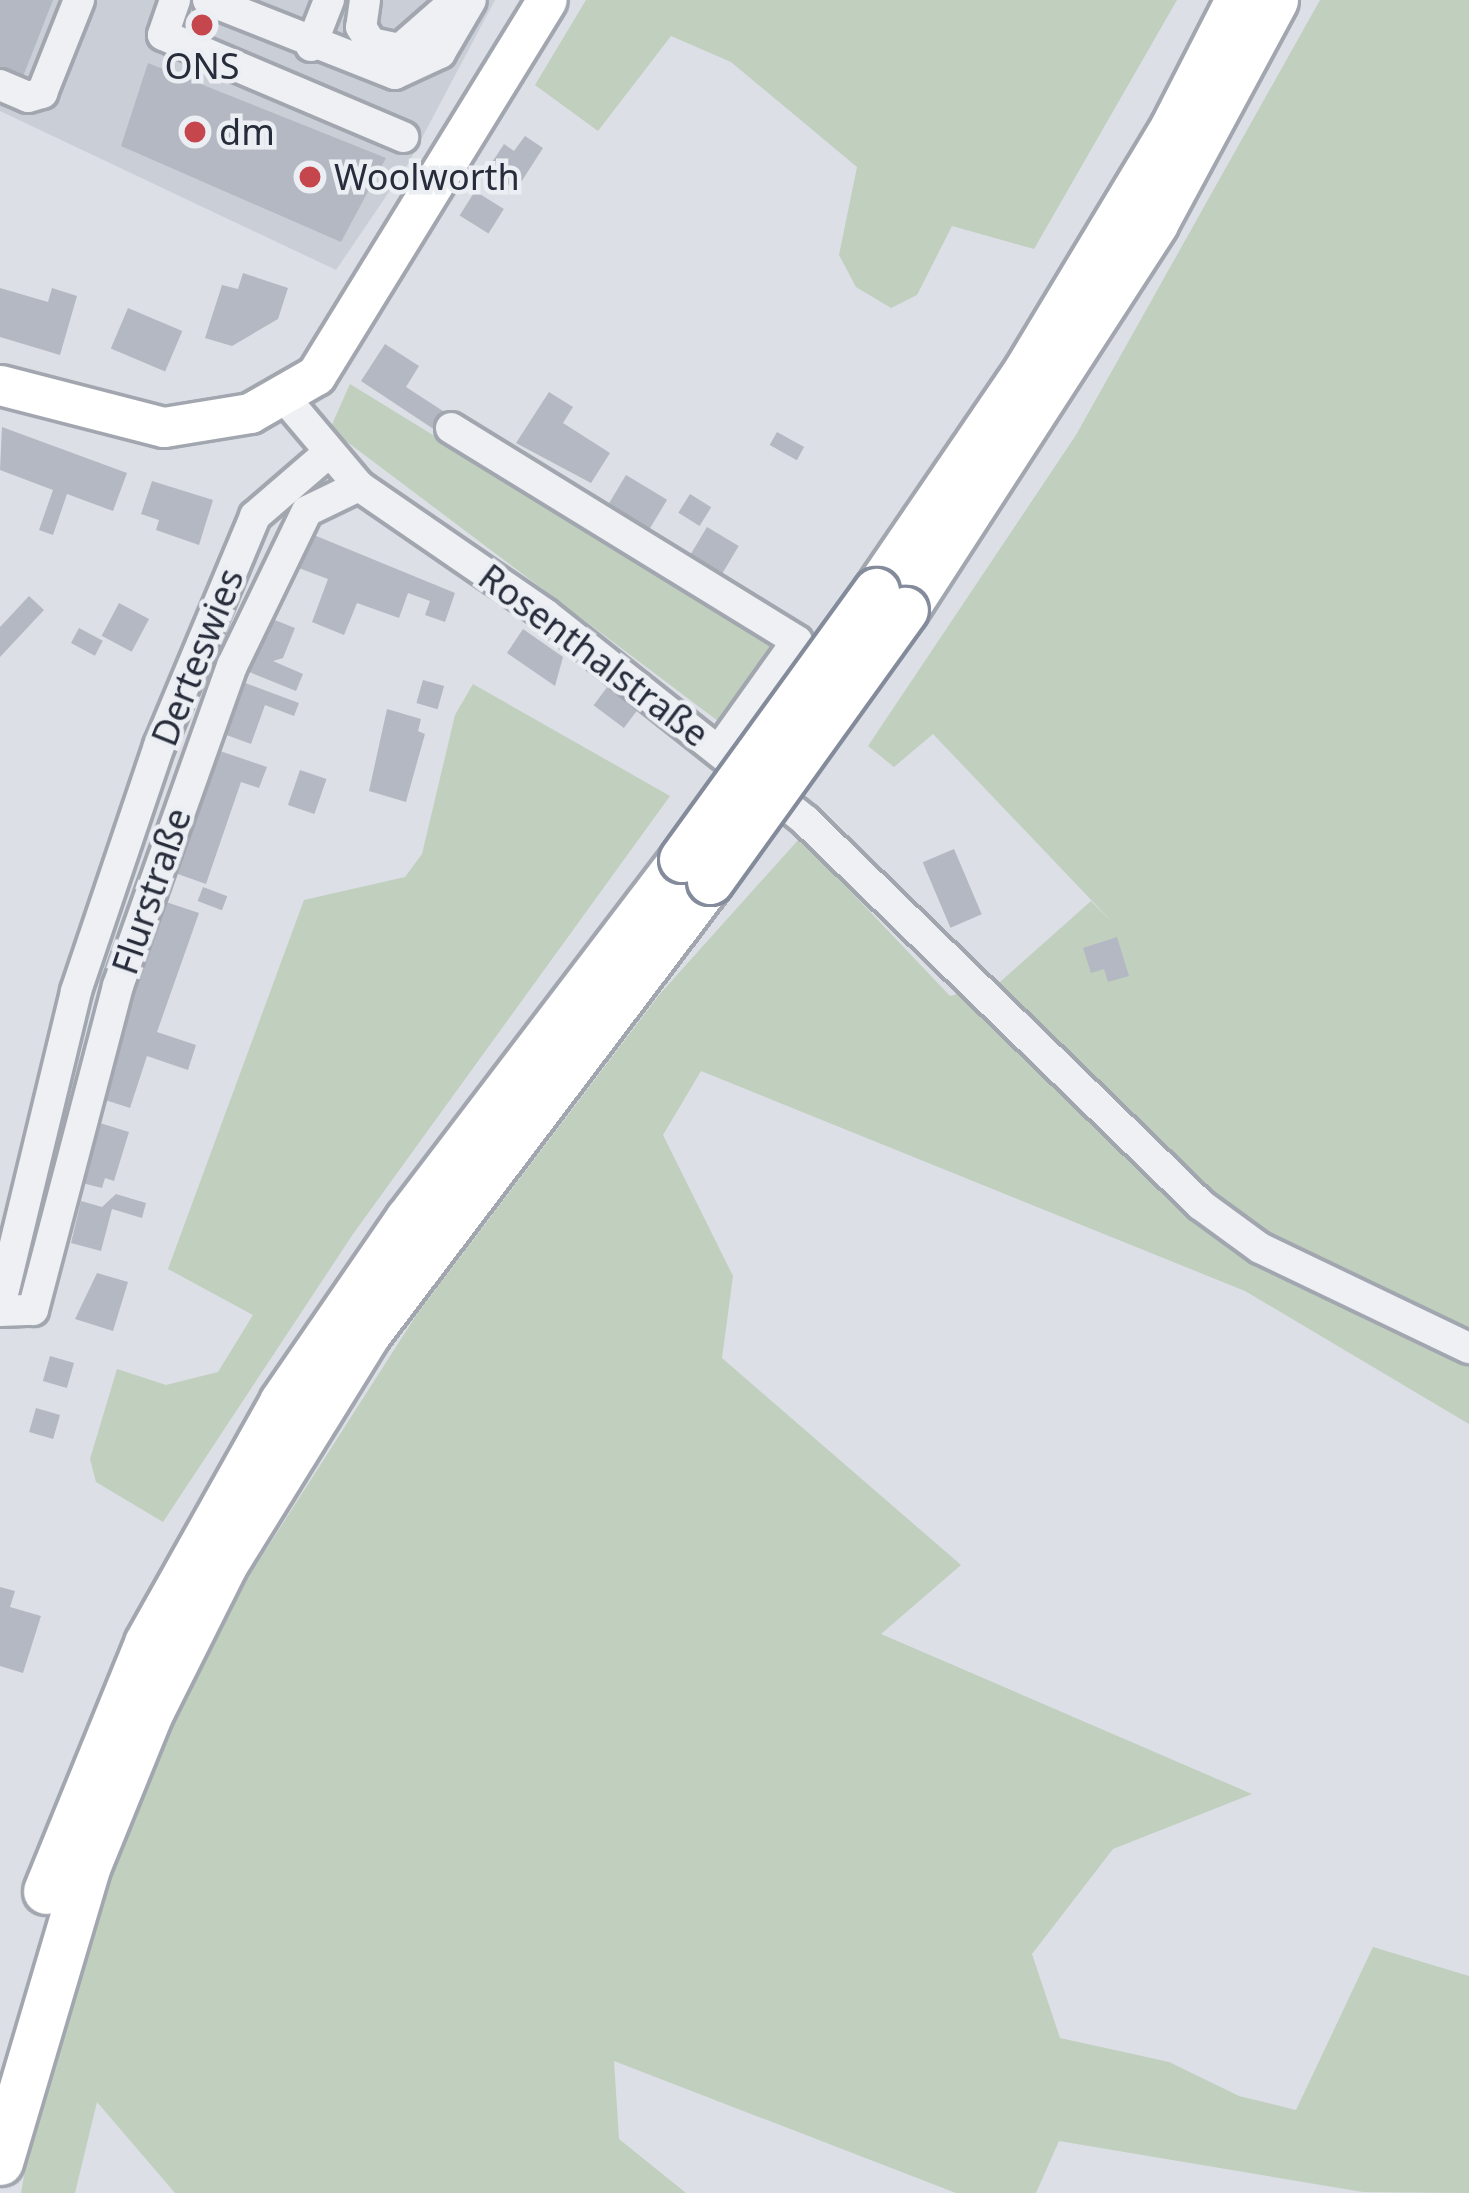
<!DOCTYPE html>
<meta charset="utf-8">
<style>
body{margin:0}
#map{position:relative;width:1469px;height:2193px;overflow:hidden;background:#dcdfe5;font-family:"Noto Sans",sans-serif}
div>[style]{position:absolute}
.built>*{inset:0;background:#caced7}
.green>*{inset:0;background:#c0cfbe}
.building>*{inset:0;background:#b4b8c2;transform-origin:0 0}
.roads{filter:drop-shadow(3px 0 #a2a6af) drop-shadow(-3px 0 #a2a6af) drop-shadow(0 3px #a2a6af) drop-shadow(0 -3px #a2a6af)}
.minor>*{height:30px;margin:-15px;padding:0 15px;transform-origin:15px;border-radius:15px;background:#eef0f4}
.major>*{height:39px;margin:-19.5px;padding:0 19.5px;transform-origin:19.5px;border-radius:19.5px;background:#fff}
.highway>*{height:45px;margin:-22.5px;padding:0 22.5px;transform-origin:22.5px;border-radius:22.5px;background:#fff}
.bridges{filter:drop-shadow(3px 0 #848b9b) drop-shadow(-3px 0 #848b9b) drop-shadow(0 3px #848b9b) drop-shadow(0 -3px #848b9b)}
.highway-bridge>*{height:45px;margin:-22.5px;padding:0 22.5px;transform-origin:22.5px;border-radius:22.5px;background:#fff}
.dots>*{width:33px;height:33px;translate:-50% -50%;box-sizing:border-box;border:6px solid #ebeef3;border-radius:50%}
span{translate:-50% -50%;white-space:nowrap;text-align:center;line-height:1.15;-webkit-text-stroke:9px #ebeef3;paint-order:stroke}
.poi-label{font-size:36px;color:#272c3b}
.left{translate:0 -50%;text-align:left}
.street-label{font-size:36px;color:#272c3b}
</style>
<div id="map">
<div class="built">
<div style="clip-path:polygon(0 0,495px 0,408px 164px,336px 270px,0 111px)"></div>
</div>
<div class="green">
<div style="clip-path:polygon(586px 0,1177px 0,1034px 249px,952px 226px,917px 295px,891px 308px,856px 287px,839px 255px,857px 167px,731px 62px,671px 36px,598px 131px,535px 85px)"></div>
<div style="clip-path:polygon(1320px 0,1469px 0,1469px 1424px,1245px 1291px,701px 1071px,663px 1135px,733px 1276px,722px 1358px,961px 1565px,881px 1634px,1252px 1794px,1113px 1849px,1032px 1954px,1060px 2038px,1169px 2062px,1239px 2096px,1296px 2110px,1373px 1947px,1469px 1976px,1469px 2193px,1363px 2192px,1059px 2141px,1036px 2193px,956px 2193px,614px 2061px,619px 2139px,686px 2193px,175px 2193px,97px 2102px,75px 2193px,21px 2193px,42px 2076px,122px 1816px,207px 1642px,417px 1314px,659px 995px,800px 838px,950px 996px,1000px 982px,1091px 901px,1116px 926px,933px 734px,894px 767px,868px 746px,1076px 435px)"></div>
<div style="clip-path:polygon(350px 384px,772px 644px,726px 727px,330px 429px)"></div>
<div style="clip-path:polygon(473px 684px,670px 796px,353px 1234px,163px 1522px,96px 1482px,90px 1459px,117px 1369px,166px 1385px,218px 1372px,253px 1315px,168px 1269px,304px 900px,405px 877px,422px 854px,455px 715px)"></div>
</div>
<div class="building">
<div style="clip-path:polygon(0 0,53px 0,22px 79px,0 69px)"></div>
<div style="clip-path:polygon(148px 63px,386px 158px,341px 242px,121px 146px)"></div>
<div style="clip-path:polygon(525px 136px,543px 148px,516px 190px,487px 170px,504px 144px,514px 151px)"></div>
<div style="left:475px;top:191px;width:34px;height:29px;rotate:32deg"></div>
<div style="clip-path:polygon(243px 273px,288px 288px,278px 319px,232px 346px,205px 338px,222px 285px,238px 289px)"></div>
<div style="clip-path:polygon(0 288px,48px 302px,52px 288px,77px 296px,60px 355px,0 337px)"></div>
<div style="left:128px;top:308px;width:59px;height:44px;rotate:23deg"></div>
<div style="clip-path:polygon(385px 344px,419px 366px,406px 387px,446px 413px,435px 430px,361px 381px)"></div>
<div style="clip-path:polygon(549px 392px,573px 407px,563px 423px,610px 453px,591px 483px,516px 443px)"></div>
<div style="clip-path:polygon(2px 427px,127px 473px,113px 511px,67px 494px,53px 535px,39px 530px,53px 490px,0 470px)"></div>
<div style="left:777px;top:432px;width:31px;height:15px;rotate:29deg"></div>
<div style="left:626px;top:475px;width:48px;height:34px;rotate:31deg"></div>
<div style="clip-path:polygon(152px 481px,213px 500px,199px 545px,156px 530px,159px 520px,141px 514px)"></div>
<div style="left:690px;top:494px;width:25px;height:22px;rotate:32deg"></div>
<div style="left:707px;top:527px;width:37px;height:34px;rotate:31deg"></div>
<div style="clip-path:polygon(309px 533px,455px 593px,445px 622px,425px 615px,430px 601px,408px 593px,399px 618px,357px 603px,344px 635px,312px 622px,328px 579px,296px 567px)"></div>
<div style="clip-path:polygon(29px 596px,44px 610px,0 657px,0 627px)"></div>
<div style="left:119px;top:603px;width:34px;height:37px;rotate:28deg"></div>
<div style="clip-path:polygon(262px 615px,295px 628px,283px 658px,273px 661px,303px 674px,296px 691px,242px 669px)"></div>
<div style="left:79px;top:628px;width:27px;height:17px;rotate:28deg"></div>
<div style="clip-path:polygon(523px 629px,563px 657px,555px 686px,507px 653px)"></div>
<div style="left:423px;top:680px;width:22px;height:24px;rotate:16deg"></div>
<div style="clip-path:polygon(240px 681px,299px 703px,294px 716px,265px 705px,251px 744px,221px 733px)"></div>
<div style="left:608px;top:686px;width:38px;height:24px;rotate:37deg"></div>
<div style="clip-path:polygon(387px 709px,421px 719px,418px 731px,425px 734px,406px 802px,369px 791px)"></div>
<div style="clip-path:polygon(217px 750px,267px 767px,259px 788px,241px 782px,206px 884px,175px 873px)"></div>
<div style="left:300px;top:770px;width:28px;height:37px;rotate:19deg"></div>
<div style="left:954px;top:849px;width:71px;height:34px;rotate:67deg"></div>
<div style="left:203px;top:887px;width:26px;height:15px;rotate:21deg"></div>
<div style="clip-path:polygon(166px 902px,199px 913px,157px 1032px,196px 1045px,188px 1070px,147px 1056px,130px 1108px,99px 1098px)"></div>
<div style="clip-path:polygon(1117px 937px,1129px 976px,1108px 982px,1104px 969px,1091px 973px,1083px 948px)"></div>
<div style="clip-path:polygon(100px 1123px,129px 1132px,114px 1181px,105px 1178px,102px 1188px,82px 1183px,90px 1155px,83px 1153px)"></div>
<div style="clip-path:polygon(116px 1194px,146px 1203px,142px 1218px,112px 1209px,101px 1251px,71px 1243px,81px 1201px,102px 1207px)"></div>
<div style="clip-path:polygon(97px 1273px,128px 1282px,113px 1331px,75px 1319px)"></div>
<div style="left:50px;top:1356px;width:25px;height:26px;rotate:16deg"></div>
<div style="left:36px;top:1408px;width:25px;height:25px;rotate:16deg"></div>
<div style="clip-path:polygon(0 1587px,15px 1591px,10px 1607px,41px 1616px,23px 1673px,0 1666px)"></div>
</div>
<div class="roads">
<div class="minor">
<div style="left:175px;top:0;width:37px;rotate:109deg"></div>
<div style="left:163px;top:35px;width:261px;rotate:23deg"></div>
<div style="left:208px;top:0;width:201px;rotate:21.6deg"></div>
<div style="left:395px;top:74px;width:50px;rotate:-25deg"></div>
<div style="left:440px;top:53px;width:61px;rotate:-59.7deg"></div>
<div style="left:365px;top:0;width:27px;rotate:98deg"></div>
<div style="left:361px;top:27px;width:19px;rotate:58deg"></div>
<div style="left:371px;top:43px;width:30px;rotate:12deg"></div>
<div style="left:400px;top:49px;width:74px;rotate:-41.2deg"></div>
<div style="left:311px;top:46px;width:49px;rotate:-68.6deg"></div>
<div style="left:0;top:85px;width:30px;rotate:23deg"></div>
<div style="left:28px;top:97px;width:15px;rotate:-16deg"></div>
<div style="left:42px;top:93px;width:100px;rotate:-68.3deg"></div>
<div style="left:283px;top:396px;width:118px;rotate:49.8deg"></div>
<div style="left:359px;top:486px;width:226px;rotate:34.5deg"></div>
<div style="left:545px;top:614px;width:333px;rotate:38.4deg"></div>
<div style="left:806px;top:821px;width:551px;rotate:44.19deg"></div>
<div style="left:1201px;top:1205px;width:73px;rotate:36.1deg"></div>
<div style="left:1260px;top:1248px;width:232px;rotate:25.6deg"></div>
<div style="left:451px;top:428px;width:406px;rotate:31.6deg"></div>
<div style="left:797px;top:641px;width:133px;rotate:125.5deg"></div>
<div style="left:0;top:1306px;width:324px;rotate:-76.4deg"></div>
<div style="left:76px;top:991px;width:259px;rotate:-71.3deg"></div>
<div style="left:159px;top:746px;width:249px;rotate:-67.3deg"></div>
<div style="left:255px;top:516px;width:94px;rotate:-40.7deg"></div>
<div style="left:0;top:1311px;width:33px;rotate:-2deg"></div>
<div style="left:33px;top:1310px;width:335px;rotate:-75.3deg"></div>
<div style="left:118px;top:986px;width:340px;rotate:-70.4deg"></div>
<div style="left:232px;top:666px;width:172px;rotate:-64.2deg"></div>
<div style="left:307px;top:511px;width:58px;rotate:-25.7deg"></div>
</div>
<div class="major">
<div style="left:0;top:385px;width:169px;rotate:14.4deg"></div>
<div style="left:164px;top:427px;width:87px;rotate:-9.2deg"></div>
<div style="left:250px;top:413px;width:76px;rotate:-29.9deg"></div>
<div style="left:316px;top:375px;width:440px;rotate:-58.4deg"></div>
</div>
<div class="highway">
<div style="left:876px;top:591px;width:266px;rotate:-55.7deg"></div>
<div style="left:1026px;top:371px;width:285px;rotate:-58.9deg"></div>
<div style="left:1173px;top:127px;width:143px;rotate:-62.9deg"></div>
<div style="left:905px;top:610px;width:461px;rotate:-57.1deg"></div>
<div style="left:1155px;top:223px;width:253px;rotate:-61.7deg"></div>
<div style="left:46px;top:1891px;width:268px;rotate:-67.8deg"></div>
<div style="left:147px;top:1643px;width:276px;rotate:-60.7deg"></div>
<div style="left:282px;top:1402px;width:222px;rotate:-55.5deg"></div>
<div style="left:408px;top:1219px;width:452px;rotate:-52.7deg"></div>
<div style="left:0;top:2162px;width:307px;rotate:-73.5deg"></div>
<div style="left:87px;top:1868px;width:167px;rotate:-67.9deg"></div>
<div style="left:150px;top:1713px;width:165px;rotate:-63.4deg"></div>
<div style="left:224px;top:1565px;width:273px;rotate:-58.2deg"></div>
<div style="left:368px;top:1333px;width:567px;rotate:-52.89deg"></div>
</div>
</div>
<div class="bridges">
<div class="highway-bridge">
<div style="left:682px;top:859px;width:331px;rotate:-54.1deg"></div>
<div style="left:710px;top:881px;width:334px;rotate:-54.3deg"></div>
</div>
</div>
<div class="dots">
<div style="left:202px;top:25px;background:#c6464e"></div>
<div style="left:195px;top:132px;background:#c6464e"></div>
<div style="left:310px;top:177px;background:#c6464e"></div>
</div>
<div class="poi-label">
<span style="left:202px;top:66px">ONS</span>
<span class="left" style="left:219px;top:132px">dm</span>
<span class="left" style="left:334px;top:177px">Woolworth</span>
</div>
<div class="street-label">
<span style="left:594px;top:655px;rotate:37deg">Rosenthalstraße</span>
<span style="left:197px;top:657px;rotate:-68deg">Derteswies</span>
<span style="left:151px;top:891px;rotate:-71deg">Flurstraße</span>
</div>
</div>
